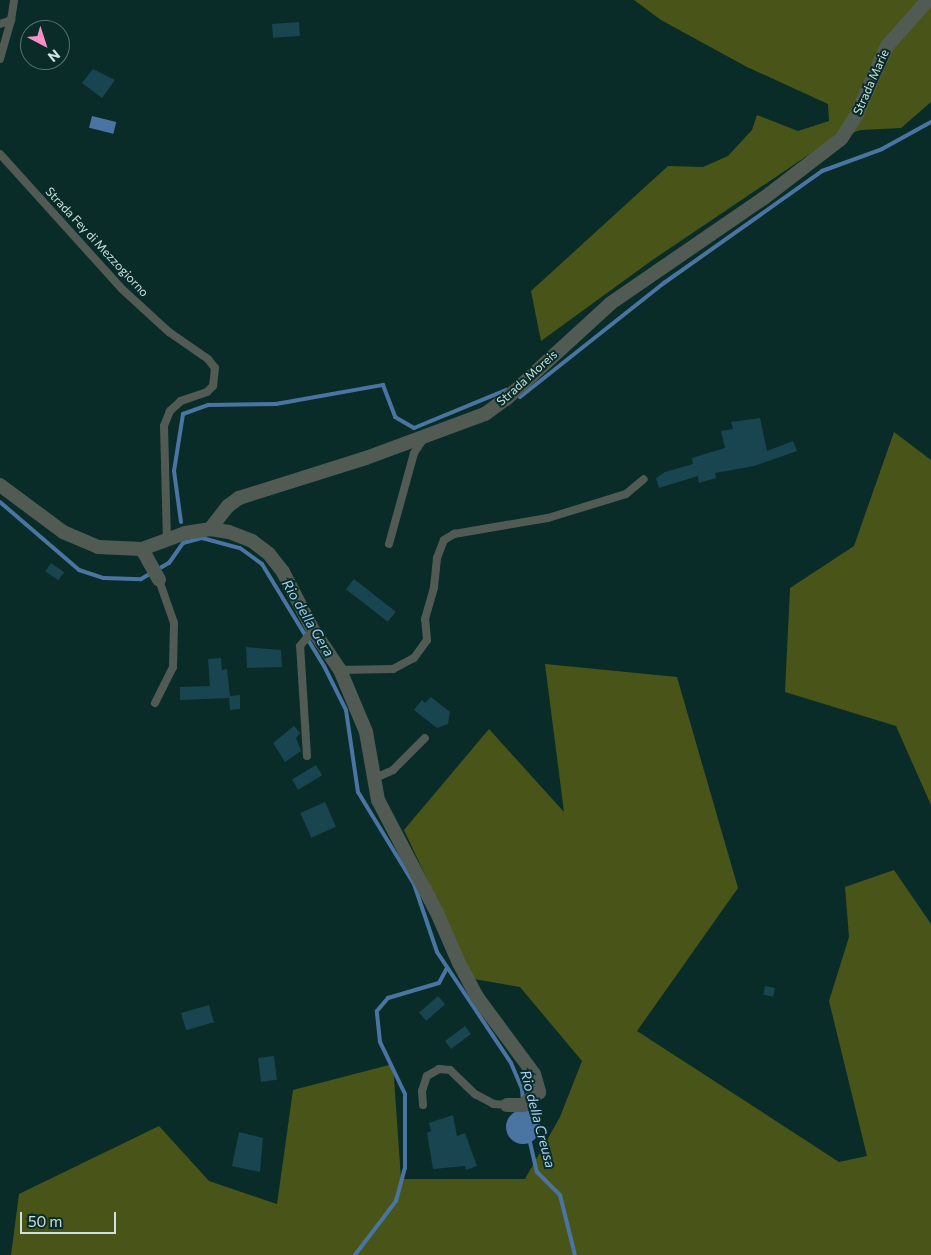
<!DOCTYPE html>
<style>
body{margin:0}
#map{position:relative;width:931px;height:1255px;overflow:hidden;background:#092c28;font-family:Commissioner,sans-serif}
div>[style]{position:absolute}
.forest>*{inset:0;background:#495518}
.water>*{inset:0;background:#4a75a2;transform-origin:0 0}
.round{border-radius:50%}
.stream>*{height:4px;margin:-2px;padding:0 2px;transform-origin:2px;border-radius:2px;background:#4a75a2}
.building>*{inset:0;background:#194550;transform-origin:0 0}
.service>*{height:8px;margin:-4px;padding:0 4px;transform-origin:4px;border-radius:4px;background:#515b53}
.minor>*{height:14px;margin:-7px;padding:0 7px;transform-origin:7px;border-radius:7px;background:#515b53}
span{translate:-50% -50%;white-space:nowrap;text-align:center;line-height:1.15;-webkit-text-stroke:4px #092c28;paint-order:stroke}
.street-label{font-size:12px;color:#cee1de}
.water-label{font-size:14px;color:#a7cdf5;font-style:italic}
.north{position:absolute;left:20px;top:20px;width:50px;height:50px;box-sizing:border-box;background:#092c28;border:1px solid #587471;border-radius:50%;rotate:140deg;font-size:14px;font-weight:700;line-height:20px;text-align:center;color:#cee1de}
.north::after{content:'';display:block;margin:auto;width:18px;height:22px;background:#fa8fc8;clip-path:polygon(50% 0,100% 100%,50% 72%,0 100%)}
.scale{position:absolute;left:20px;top:1212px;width:96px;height:22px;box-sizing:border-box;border:2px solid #cee1de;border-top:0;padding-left:6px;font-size:15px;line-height:18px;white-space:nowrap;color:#cee1de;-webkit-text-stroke:4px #092c28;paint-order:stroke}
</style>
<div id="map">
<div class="forest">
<div style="clip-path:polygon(634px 0,931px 0,931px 102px,901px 128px,861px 130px,832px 139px,651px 261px,541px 341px,531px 291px,668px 166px,703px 167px,728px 156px,752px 130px,757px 115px,798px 131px,829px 121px,828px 104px,747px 67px,661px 20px)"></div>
<div style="clip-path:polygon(894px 432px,931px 460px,931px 805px,896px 726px,785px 692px,790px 588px,854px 546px)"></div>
<div style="clip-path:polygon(545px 664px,677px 677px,738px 888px,637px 1031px,839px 1162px,867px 1156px,829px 1001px,849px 937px,845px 887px,894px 870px,931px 924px,931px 1255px,11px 1255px,19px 1194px,159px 1126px,209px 1181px,277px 1204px,293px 1090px,393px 1064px,401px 1179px,525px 1179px,560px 1117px,582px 1061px,520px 987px,474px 979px,404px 830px,489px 729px,564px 812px)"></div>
</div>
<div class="water">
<div style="left:92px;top:116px;width:25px;height:12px;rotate:14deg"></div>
<div class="round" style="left:506px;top:1110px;width:34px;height:34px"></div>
</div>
<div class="stream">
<div style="left:520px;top:397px;width:184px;rotate:-38.4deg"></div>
<div style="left:664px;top:283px;width:194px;rotate:-35.3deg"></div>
<div style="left:822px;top:171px;width:64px;rotate:-20.1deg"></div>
<div style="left:882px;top:149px;width:56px;rotate:-28.9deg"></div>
<div style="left:0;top:502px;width:104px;rotate:40.7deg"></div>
<div style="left:79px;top:570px;width:26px;rotate:18deg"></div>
<div style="left:104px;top:578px;width:37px;rotate:2deg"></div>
<div style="left:141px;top:579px;width:32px;rotate:-30deg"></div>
<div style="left:169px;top:563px;width:24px;rotate:-55deg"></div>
<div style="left:183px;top:543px;width:20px;rotate:-15deg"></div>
<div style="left:202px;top:538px;width:39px;rotate:15deg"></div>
<div style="left:240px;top:548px;width:27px;rotate:36deg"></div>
<div style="left:262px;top:564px;width:119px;rotate:58.7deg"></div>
<div style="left:324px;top:666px;width:49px;rotate:63.4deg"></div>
<div style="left:346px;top:710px;width:83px;rotate:81.7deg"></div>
<div style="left:358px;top:792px;width:108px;rotate:58.7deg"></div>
<div style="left:414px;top:884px;width:72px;rotate:71.3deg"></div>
<div style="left:437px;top:952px;width:133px;rotate:56.3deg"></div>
<div style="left:511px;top:1063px;width:28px;rotate:67deg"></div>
<div style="left:522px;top:1089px;width:12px;rotate:85deg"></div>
<div style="left:181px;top:522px;width:51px;rotate:-97.8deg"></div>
<div style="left:174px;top:471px;width:58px;rotate:-81deg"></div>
<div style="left:183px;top:414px;width:27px;rotate:-20deg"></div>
<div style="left:208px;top:405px;width:68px;rotate:-0.8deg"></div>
<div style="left:276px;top:404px;width:109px;rotate:-10.1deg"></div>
<div style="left:383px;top:385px;width:34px;rotate:69deg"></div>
<div style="left:395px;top:417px;width:22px;rotate:30deg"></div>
<div style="left:414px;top:428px;width:100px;rotate:-22.4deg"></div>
<div style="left:529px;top:1138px;width:35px;rotate:77deg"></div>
<div style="left:537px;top:1172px;width:33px;rotate:45deg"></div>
<div style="left:560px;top:1195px;width:62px;rotate:76deg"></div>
<div style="left:355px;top:1255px;width:68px;rotate:-52.8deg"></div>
<div style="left:396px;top:1201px;width:34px;rotate:-75deg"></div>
<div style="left:405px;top:1168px;width:74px;rotate:-90deg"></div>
<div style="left:405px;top:1094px;width:58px;rotate:-115.7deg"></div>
<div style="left:380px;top:1042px;width:31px;rotate:-96deg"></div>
<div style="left:377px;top:1011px;width:17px;rotate:-50deg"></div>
<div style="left:388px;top:998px;width:53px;rotate:-16.4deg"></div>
<div style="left:439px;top:983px;width:17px;rotate:-62deg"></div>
</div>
<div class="building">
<div style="left:299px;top:22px;width:14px;height:27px;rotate:86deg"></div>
<div style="clip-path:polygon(93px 69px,115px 80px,102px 98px,82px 83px)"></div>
<div style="clip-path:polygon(760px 418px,767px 451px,793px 441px,797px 451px,754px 466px,715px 473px,716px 478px,699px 483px,698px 476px,659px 488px,656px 478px,665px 472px,693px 464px,692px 458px,725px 448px,721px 431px,733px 429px,731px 422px)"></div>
<div style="left:51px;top:563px;width:16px;height:10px;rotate:35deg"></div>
<div style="left:354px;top:579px;width:53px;height:13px;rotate:38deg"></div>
<div style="clip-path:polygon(246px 647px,281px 650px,282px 667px,247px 668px)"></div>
<div style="clip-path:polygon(221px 658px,222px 670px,227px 669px,230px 696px,240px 695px,240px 709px,230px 710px,229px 698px,180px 700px,180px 687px,210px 686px,208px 659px)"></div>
<div style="clip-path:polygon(431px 697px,450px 712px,448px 724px,437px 728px,414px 710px,422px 700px,425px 703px)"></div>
<div style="clip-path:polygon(294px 726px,300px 733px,296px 738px,301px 751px,285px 762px,273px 743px)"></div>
<div style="left:316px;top:765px;width:12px;height:28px;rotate:59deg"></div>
<div style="left:325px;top:802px;width:27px;height:27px;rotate:66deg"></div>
<div style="left:765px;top:986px;width:10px;height:9px;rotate:11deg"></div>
<div style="left:438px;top:996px;width:11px;height:25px;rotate:49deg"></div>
<div style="left:209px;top:1005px;width:18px;height:29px;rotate:74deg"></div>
<div style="left:465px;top:1026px;width:10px;height:25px;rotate:53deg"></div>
<div style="left:274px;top:1056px;width:24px;height:16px;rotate:83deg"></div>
<div style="clip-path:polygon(453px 1115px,457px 1136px,465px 1133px,477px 1166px,466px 1170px,465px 1166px,433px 1169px,427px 1133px,431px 1131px,429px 1123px)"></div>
<div style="clip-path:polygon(239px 1132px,263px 1138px,260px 1172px,232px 1166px)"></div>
</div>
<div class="service">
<div style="left:0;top:24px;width:12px;rotate:-20deg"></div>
<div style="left:11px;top:20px;width:20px;rotate:-81deg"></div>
<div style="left:0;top:59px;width:41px;rotate:-74.2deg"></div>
<div style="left:0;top:154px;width:182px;rotate:47.9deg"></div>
<div style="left:122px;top:289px;width:64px;rotate:42.5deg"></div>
<div style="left:169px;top:332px;width:47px;rotate:34.7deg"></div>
<div style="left:208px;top:359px;width:11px;rotate:52deg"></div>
<div style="left:215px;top:368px;width:18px;rotate:96deg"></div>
<div style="left:213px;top:386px;width:8px;rotate:135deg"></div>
<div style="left:207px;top:392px;width:28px;rotate:161deg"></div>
<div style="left:181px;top:401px;width:15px;rotate:138deg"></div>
<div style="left:170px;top:411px;width:16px;rotate:112deg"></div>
<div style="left:164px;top:426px;width:111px;rotate:88.5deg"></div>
<div style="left:389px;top:544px;width:94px;rotate:-74.6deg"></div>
<div style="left:414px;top:453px;width:18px;rotate:-56deg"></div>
<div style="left:340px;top:670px;width:53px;rotate:-1.1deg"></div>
<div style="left:393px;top:669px;width:24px;rotate:-28deg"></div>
<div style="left:414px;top:658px;width:22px;rotate:-54deg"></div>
<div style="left:427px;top:640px;width:21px;rotate:-95deg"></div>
<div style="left:425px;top:619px;width:33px;rotate:-74deg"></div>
<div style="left:434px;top:587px;width:29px;rotate:-84deg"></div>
<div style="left:437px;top:558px;width:19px;rotate:-69deg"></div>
<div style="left:444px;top:540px;width:12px;rotate:-31deg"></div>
<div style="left:454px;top:534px;width:95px;rotate:-9.7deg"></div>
<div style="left:548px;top:518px;width:82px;rotate:-17.1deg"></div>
<div style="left:626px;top:494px;width:23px;rotate:-40deg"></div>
<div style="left:155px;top:703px;width:40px;rotate:-63.4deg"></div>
<div style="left:173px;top:667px;width:44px;rotate:-88.7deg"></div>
<div style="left:174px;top:623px;width:46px;rotate:-109.2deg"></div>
<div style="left:307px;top:756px;width:110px;rotate:-93.6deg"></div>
<div style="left:300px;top:646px;width:21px;rotate:-51deg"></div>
<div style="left:373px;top:779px;width:22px;rotate:-24deg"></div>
<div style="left:393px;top:770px;width:45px;rotate:-45deg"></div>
<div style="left:423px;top:1105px;width:14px;rotate:-94deg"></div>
<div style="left:422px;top:1091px;width:16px;rotate:-72deg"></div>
<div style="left:427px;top:1076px;width:14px;rotate:-30deg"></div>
<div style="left:439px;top:1069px;width:11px;rotate:5deg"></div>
<div style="left:450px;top:1070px;width:35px;rotate:44deg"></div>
<div style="left:475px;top:1094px;width:21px;rotate:28deg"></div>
<div style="left:494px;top:1104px;width:13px;rotate:4deg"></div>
</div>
<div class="minor">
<div style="left:0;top:485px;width:79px;rotate:36.7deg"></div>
<div style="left:63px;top:532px;width:38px;rotate:23deg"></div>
<div style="left:98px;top:547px;width:44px;rotate:2.6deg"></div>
<div style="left:142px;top:549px;width:46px;rotate:-20.4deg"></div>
<div style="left:185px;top:533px;width:25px;rotate:-9deg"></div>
<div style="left:210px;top:529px;width:19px;rotate:9deg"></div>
<div style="left:229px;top:532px;width:25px;rotate:21deg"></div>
<div style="left:252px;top:541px;width:21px;rotate:37deg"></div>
<div style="left:269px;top:554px;width:23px;rotate:52deg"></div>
<div style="left:283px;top:572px;width:65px;rotate:62.7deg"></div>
<div style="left:313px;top:630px;width:48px;rotate:56deg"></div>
<div style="left:340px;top:670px;width:67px;rotate:67.2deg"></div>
<div style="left:366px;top:732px;width:69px;rotate:80deg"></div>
<div style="left:378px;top:800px;width:130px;rotate:62.4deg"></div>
<div style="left:438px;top:915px;width:52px;rotate:66.4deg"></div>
<div style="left:459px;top:963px;width:38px;rotate:62deg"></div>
<div style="left:477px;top:997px;width:96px;rotate:53.5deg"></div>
<div style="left:534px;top:1074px;width:19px;rotate:74deg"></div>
<div style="left:539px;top:1092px;width:21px;rotate:141deg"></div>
<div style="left:523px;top:1105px;width:16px;rotate:180deg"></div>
<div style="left:210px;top:529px;width:29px;rotate:-52deg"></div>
<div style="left:228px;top:506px;width:14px;rotate:-36deg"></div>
<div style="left:239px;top:498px;width:133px;rotate:-17.5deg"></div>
<div style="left:366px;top:458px;width:127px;rotate:-20.3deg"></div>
<div style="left:485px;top:414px;width:26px;rotate:-36deg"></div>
<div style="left:506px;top:399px;width:142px;rotate:-42.4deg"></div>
<div style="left:611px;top:303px;width:186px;rotate:-34.5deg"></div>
<div style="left:764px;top:198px;width:97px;rotate:-37.5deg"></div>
<div style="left:841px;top:139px;width:30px;rotate:-57deg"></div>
<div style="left:857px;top:114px;width:74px;rotate:-66.2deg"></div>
<div style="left:887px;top:46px;width:62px;rotate:-48.3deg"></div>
<div style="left:142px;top:549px;width:35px;rotate:61deg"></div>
</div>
<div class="street-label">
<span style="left:871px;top:82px;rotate:-66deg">Strada Marie</span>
<span style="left:97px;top:242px;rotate:47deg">Strada Fey di Mezzogiorno</span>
<span style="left:527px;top:378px;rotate:-42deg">Strada Moreis</span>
</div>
<div class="water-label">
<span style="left:308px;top:618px;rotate:59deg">Rio della Gera</span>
<span style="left:538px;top:1119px;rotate:75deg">Rio della Creusa</span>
</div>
<div class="north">N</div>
<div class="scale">50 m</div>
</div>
